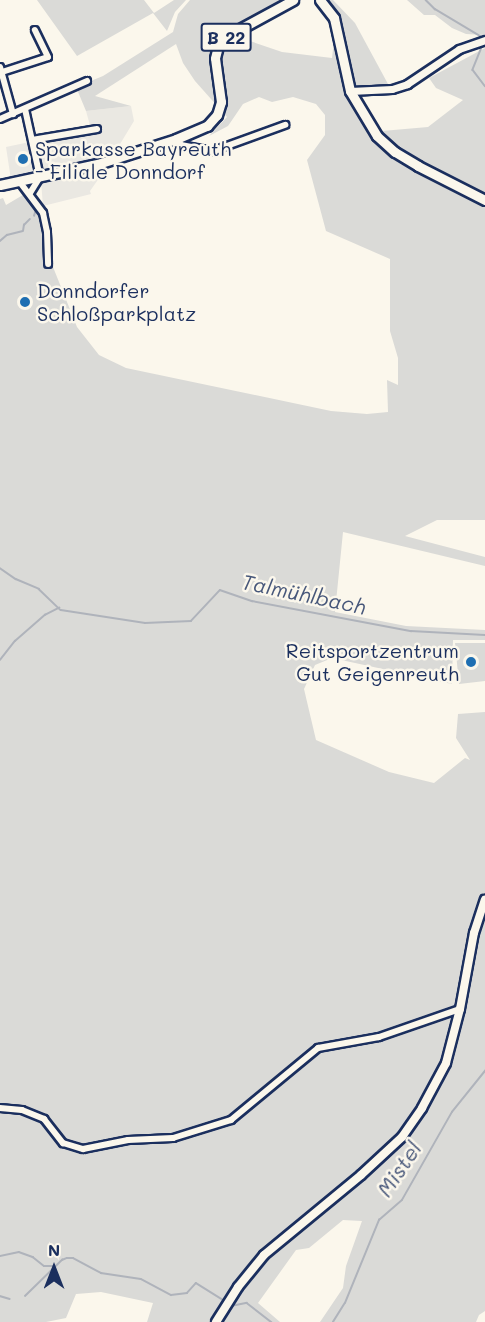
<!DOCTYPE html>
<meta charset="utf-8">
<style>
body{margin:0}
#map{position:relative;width:485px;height:1322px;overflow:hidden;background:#fbf7ec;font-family:Mali,sans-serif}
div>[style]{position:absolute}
.built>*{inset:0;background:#eae8e2}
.green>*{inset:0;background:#dadad7}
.stream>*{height:1.5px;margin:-0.75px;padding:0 0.75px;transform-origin:0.75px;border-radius:0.75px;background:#afb3bb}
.roads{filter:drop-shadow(2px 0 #1b2f5e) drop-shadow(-2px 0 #1b2f5e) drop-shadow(0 2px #1b2f5e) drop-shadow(0 -2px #1b2f5e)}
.minor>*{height:6px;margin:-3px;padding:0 3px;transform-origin:3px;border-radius:3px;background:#fbf7ec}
.tertiary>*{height:7px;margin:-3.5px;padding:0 3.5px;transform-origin:3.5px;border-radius:3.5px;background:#fbf7ec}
.secondary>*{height:8px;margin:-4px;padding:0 4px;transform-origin:4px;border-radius:4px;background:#fbf7ec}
.primary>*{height:9px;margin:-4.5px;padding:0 4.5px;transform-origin:4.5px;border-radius:4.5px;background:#fbf7ec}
.dots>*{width:16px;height:16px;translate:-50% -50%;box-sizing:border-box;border:3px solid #fbf7ec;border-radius:50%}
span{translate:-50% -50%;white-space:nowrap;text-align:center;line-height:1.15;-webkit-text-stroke:5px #fbf7ec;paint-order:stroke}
.shield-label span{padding:2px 4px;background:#fbf7ec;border:2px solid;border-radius:4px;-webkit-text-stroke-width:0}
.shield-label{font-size:18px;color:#1b2f5e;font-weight:700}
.poi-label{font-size:20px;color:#1b2f5e}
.left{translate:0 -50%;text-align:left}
.right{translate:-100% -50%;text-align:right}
.water-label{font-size:21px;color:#47577a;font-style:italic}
.north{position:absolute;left:24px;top:1238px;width:60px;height:60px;-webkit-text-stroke:4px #fbf7ec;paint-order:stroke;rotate:0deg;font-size:16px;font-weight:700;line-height:24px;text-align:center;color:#1b2f5e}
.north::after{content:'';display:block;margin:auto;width:21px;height:27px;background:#1b2f5e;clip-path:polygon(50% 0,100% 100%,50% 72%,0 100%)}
</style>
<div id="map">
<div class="built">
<div style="clip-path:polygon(131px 106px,134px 121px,111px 159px,11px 180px,6px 147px,91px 129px,86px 111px)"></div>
<div style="clip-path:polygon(102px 168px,102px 174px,90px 191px,91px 194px,43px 206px,41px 181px)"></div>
</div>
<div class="green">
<div style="clip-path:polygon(37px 0,144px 0,154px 13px,174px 0,186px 0,175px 12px,167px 31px,153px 13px,77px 56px)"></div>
<div style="clip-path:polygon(190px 0,288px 0,234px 31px,250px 41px,282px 52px,332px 58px,334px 40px,328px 4px,323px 0,333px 0,355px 23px,388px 84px,353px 87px,371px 133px,485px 203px,485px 520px,437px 520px,405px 536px,485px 557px,485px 566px,343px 532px,335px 612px,406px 626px,485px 630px,485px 640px,453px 640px,452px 684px,332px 658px,315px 665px,304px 689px,316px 740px,389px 772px,434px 783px,465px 758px,470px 760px,456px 738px,458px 714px,485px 712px,485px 1311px,479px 1315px,476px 1322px,320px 1322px,343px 1288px,346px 1266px,362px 1221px,343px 1220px,309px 1248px,296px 1250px,258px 1303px,280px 1322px,147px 1322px,153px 1303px,101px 1292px,76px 1294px,66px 1318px,46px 1322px,0 1322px,0 199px,3px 198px,6px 205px,28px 192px,44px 219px,53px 267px,77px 327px,99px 355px,126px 368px,331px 411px,367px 414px,388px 412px,387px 380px,398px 385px,398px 358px,390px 331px,390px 259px,326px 231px,307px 160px,325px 135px,325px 115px,316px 104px,293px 97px,272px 102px,259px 97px,243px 104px,228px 126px,209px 136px,227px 117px,195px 81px,183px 63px,176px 44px,95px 96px,131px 106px,86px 111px,76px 87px,103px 76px,173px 32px,178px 14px)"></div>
<div style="clip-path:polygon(407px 0,485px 0,485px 35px,466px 34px,452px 28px,435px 15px,424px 15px)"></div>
<div style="clip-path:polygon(485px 48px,485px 195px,402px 151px,382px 131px,428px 127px,463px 100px,436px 88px,429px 78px)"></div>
<div style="clip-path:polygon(455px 643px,485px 643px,485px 681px,459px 684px)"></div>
</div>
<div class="stream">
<div style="left:426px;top:0;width:13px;rotate:45deg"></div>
<div style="left:435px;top:9px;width:55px;rotate:30.8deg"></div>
<div style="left:483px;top:45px;width:27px;rotate:112deg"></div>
<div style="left:473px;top:70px;width:20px;rotate:53deg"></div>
<div style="left:34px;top:216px;width:6px;rotate:-72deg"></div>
<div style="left:0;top:241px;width:9px;rotate:-41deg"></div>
<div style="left:7px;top:235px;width:16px;rotate:-14deg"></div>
<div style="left:23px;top:231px;width:6px;rotate:-81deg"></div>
<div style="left:24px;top:225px;width:8px;rotate:-45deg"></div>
<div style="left:0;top:568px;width:19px;rotate:35deg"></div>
<div style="left:16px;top:579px;width:25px;rotate:23deg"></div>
<div style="left:39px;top:589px;width:30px;rotate:44deg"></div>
<div style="left:61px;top:610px;width:85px;rotate:8.8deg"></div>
<div style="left:145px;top:623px;width:46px;rotate:-2.5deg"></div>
<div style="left:191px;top:621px;width:42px;rotate:-46.9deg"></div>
<div style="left:220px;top:590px;width:34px;rotate:19deg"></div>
<div style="left:252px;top:601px;width:162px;rotate:10.7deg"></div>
<div style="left:411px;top:631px;width:74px;rotate:3.1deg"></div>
<div style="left:0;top:660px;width:24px;rotate:-52deg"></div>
<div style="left:15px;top:641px;width:40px;rotate:-41deg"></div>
<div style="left:45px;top:615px;width:16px;rotate:-27deg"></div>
<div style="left:0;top:1256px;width:19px;rotate:-12deg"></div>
<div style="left:19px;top:1252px;width:15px;rotate:20deg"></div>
<div style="left:33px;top:1257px;width:14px;rotate:39deg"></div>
<div style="left:44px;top:1266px;width:10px"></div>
<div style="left:0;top:1296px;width:10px;rotate:17deg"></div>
<div style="left:25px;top:1296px;width:52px;rotate:-44.2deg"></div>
<div style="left:62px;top:1260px;width:5px;rotate:-22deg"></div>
<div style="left:67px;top:1258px;width:6px"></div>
<div style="left:73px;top:1258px;width:32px;rotate:28deg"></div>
<div style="left:101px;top:1273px;width:40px;rotate:8.5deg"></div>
<div style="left:141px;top:1279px;width:34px;rotate:28deg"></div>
<div style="left:171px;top:1295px;width:16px;rotate:-7deg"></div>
<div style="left:187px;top:1293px;width:13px;rotate:-48deg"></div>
<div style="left:196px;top:1283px;width:32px;rotate:32deg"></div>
<div style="left:231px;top:1306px;width:16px;rotate:-11deg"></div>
<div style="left:247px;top:1303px;width:31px;rotate:38deg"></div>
<div style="left:333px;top:1322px;width:22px;rotate:-58deg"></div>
<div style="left:345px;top:1303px;width:90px;rotate:-67.7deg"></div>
<div style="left:379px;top:1220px;width:30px;rotate:-41deg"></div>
<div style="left:402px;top:1200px;width:101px;rotate:-60.4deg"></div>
<div style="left:452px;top:1112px;width:53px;rotate:-51.2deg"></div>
</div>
<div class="roads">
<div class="minor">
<div style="left:0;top:67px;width:49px;rotate:74.5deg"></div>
<div style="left:2px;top:72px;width:48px;rotate:-18.1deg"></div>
<div style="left:48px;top:57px;width:30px;rotate:-116deg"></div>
<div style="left:25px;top:109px;width:70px;rotate:77.6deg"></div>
<div style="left:40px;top:177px;width:19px;rotate:122deg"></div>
<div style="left:0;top:119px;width:95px;rotate:-23.6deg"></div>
<div style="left:176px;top:139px;width:8px;rotate:50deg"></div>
<div style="left:181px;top:145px;width:33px;rotate:11deg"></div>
<div style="left:213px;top:151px;width:77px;rotate:-19.9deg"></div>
<div style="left:32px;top:140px;width:66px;rotate:-9.6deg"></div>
<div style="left:19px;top:181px;width:40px;rotate:53deg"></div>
<div style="left:43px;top:213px;width:19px;rotate:78deg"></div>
<div style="left:47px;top:232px;width:32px;rotate:88deg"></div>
<div style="left:0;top:1108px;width:22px;rotate:5deg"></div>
<div style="left:22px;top:1110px;width:24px;rotate:22deg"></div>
<div style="left:44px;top:1119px;width:31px;rotate:52deg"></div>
<div style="left:63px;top:1143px;width:21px;rotate:17deg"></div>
<div style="left:83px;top:1149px;width:46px;rotate:-11.3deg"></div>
<div style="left:128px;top:1140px;width:45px;rotate:-2.5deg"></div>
<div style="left:173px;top:1138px;width:61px;rotate:-17.2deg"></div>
<div style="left:231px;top:1120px;width:113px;rotate:-39.6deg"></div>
<div style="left:318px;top:1048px;width:62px;rotate:-10.2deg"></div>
<div style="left:379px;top:1037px;width:86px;rotate:-19.1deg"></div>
</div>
<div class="tertiary">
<div style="left:350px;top:91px;width:42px;rotate:-2.7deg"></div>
<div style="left:392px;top:89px;width:16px;rotate:-18deg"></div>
<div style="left:407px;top:84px;width:63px;rotate:-33.9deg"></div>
<div style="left:459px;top:49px;width:28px;rotate:-19deg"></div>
</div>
<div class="secondary">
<div style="left:216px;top:1322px;width:41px;rotate:-57.8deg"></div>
<div style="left:238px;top:1287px;width:41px;rotate:-50.9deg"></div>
<div style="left:264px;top:1255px;width:126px;rotate:-39.5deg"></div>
<div style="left:361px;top:1175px;width:56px;rotate:-42.8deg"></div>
<div style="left:402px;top:1137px;width:35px;rotate:-55deg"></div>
<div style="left:422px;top:1108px;width:51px;rotate:-61.9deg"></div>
<div style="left:446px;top:1063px;width:56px;rotate:-75.5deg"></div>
<div style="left:460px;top:1009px;width:77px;rotate:-79.6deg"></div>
<div style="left:474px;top:933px;width:35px;rotate:-72deg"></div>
</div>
<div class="primary">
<div style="left:320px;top:0;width:23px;rotate:52deg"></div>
<div style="left:334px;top:18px;width:75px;rotate:77.6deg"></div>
<div style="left:350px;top:91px;width:52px;rotate:59deg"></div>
<div style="left:377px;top:136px;width:24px;rotate:42deg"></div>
<div style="left:395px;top:152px;width:27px;rotate:31deg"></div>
<div style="left:418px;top:166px;width:75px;rotate:26.9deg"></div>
<div style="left:0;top:185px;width:103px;rotate:-12.3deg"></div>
<div style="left:101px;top:163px;width:79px;rotate:-17.7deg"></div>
<div style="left:176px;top:139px;width:34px;rotate:-23deg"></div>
<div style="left:207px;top:126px;width:15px;rotate:-48deg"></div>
<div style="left:217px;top:115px;width:14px;rotate:-73deg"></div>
<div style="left:221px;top:102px;width:44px;rotate:-97.8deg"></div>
<div style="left:215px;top:58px;width:12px;rotate:-76deg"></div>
<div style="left:218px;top:46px;width:26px;rotate:-39deg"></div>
<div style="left:238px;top:30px;width:63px;rotate:-28.6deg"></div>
</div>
</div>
<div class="dots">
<div style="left:23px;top:159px;background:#1f6fb2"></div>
<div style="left:25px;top:302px;background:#1f6fb2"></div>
<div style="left:471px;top:662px;background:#1f6fb2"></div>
</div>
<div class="shield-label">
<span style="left:226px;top:37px">B 22</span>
</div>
<div class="poi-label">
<span class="left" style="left:35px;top:160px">Sparkasse Bayreuth<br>- Filiale Donndorf</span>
<span class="left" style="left:37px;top:302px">Donndorfer<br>Schloßparkplatz</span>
<span class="right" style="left:459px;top:662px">Reitsportzentrum<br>Gut Geigenreuth</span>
</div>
<div class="water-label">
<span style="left:304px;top:594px;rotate:12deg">Talmühlbach</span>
<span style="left:399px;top:1169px;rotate:-56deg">Mistel</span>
</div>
<div class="north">N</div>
</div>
